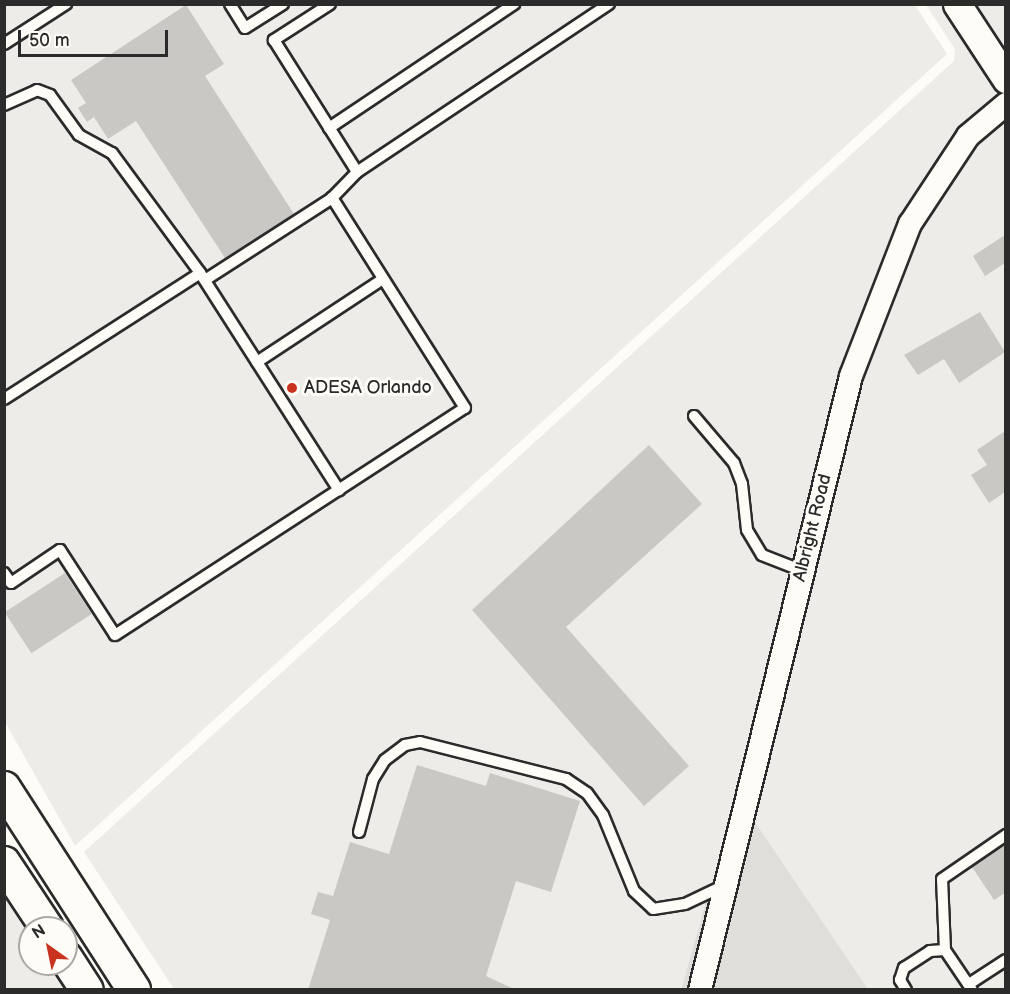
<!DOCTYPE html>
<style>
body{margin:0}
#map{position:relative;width:1010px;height:994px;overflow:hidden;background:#fdfcf7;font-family:"Balsamiq Sans",sans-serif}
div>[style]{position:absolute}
.built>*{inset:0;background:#edece8}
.green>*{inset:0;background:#dfdeda}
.building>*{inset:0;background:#c9c8c4;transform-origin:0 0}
.roads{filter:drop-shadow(2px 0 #2b2b2b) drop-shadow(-2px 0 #2b2b2b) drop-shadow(0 2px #2b2b2b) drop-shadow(0 -2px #2b2b2b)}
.service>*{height:10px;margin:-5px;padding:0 5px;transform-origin:5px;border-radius:5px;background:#fdfcf7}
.minor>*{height:22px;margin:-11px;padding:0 11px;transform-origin:11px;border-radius:11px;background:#fdfcf7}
.tertiary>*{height:27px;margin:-13.5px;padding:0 13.5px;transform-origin:13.5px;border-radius:13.5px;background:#fdfcf7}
.secondary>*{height:32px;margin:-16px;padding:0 16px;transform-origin:16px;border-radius:16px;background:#fdfcf7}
.dots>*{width:16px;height:16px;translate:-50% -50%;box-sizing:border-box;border:3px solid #fdfcf7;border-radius:50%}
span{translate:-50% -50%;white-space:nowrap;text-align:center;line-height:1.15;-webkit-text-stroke:6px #fdfcf7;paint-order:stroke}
.poi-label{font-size:18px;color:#2b2b2b}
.left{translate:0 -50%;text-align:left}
.street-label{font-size:18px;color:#2b2b2b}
.frame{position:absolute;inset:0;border:6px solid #2b2b2b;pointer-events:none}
.north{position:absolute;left:18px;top:916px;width:60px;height:60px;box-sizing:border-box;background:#fdfcf7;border:2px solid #a9a8a5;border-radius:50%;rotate:327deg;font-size:16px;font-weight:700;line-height:24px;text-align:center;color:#2b2b2b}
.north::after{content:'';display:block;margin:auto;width:21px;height:27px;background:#c8321e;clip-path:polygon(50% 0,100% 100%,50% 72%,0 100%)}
.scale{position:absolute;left:18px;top:30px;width:150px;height:27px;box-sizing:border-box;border:3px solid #2b2b2b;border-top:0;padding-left:8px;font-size:18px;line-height:21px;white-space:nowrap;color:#2b2b2b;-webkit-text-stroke:4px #fdfcf7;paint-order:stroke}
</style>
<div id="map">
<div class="built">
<div style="clip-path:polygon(4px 5px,915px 5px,947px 54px,75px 846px,5px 722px)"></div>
<div style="clip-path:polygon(926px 5px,944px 5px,1002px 92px,960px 128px,900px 218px,841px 371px,721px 857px,681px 989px,174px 989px,84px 852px,954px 61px,955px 49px)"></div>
<div style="clip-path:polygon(969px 5px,1005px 5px,1005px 60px)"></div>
<div style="clip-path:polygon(1005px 119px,1005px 989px,868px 989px,753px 819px,861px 381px,920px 230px,977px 144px)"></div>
<div style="clip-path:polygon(4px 891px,30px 930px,30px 964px,51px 964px,67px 989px,5px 989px)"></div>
</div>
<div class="green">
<div style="clip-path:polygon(753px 819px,868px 989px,711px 989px)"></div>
<div style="clip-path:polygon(721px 857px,688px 989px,681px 990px,707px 899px)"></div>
</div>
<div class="building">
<div style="clip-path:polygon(186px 5px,224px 64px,205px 76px,294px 214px,225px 258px,136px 121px,108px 139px,94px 117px,87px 122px,78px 108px,86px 103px,71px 80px)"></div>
<div style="clip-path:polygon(1005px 235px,1005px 263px,985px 276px,973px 256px)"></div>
<div style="clip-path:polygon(980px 312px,1005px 352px,959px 383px,944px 359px,918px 375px,904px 355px)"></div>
<div style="clip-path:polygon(1005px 431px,1005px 492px,989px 503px,971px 475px,987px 465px,977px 450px)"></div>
<div style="clip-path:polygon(649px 445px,702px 504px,566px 627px,689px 766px,644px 806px,472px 610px)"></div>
<div style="left:65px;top:573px;width:49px;height:72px;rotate:57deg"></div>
<div style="clip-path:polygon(417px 765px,486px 786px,490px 773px,580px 801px,551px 892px,516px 881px,486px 976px,516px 990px,308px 990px,330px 920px,311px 914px,318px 892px,333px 896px,350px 842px,389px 854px)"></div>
<div style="clip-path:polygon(1005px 844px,1005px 893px,994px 900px,972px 867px)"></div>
</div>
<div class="roads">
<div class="service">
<div style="left:230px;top:4px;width:28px;rotate:58deg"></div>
<div style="left:245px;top:28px;width:45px;rotate:-32.3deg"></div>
<div style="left:330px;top:4px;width:67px;rotate:147.3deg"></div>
<div style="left:274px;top:40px;width:156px;rotate:57.8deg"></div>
<div style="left:357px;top:172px;width:303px;rotate:-33.7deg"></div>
<div style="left:4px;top:44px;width:74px;rotate:-32.8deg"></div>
<div style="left:4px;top:105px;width:36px;rotate:-24deg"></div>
<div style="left:37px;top:90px;width:14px;rotate:21deg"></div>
<div style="left:50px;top:95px;width:49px;rotate:54.1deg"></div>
<div style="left:79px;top:135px;width:38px;rotate:29deg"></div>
<div style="left:112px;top:153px;width:149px;rotate:53.7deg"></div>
<div style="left:329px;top:128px;width:223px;rotate:-33.8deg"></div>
<div style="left:205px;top:280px;width:151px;rotate:-32.8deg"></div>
<div style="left:257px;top:362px;width:151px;rotate:-33.4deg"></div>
<div style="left:4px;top:399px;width:233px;rotate:-32.7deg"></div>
<div style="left:200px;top:273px;width:258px;rotate:57.4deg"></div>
<div style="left:694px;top:416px;width:62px;rotate:49.6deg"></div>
<div style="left:734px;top:463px;width:22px;rotate:69deg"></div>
<div style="left:742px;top:484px;width:46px;rotate:83.8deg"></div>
<div style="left:747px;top:530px;width:29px;rotate:59deg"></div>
<div style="left:762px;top:555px;width:44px;rotate:21.3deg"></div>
<div style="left:4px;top:573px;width:12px;rotate:55deg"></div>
<div style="left:11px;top:583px;width:59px;rotate:-34deg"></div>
<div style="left:60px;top:550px;width:101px;rotate:57.1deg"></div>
<div style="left:115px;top:635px;width:417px;rotate:-33deg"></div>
<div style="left:465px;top:408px;width:249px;rotate:-122.3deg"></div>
<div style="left:332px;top:198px;width:36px;rotate:-46deg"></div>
<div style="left:359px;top:832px;width:55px;rotate:-75.2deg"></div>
<div style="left:373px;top:779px;width:22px;rotate:-58deg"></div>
<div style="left:385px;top:760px;width:25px;rotate:-37deg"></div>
<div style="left:405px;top:745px;width:15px;rotate:-11deg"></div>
<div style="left:420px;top:742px;width:151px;rotate:14.2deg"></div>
<div style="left:566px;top:779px;width:25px;rotate:34deg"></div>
<div style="left:587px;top:793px;width:27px;rotate:54deg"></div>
<div style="left:603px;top:815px;width:82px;rotate:67.8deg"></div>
<div style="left:634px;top:891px;width:26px;rotate:43deg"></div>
<div style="left:653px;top:909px;width:32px;rotate:-9deg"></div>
<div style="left:685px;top:904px;width:44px;rotate:-25.4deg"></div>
<div style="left:945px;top:950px;width:71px;rotate:-92.4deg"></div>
<div style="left:942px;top:879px;width:78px;rotate:-34.5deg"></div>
<div style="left:969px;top:984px;width:44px;rotate:-33deg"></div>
<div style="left:906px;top:990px;width:12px;rotate:-121deg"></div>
<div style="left:900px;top:980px;width:13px;rotate:-72deg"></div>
<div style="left:904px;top:968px;width:31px;rotate:-33deg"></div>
<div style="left:930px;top:951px;width:15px;rotate:-4deg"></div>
<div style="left:945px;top:950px;width:48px;rotate:56deg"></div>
</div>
<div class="minor">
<div style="left:700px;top:990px;width:632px;rotate:-76.18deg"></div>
<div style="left:851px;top:376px;width:163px;rotate:-68.8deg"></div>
<div style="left:910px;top:224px;width:105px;rotate:-56.6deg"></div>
<div style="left:968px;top:136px;width:50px;rotate:-40.1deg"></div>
</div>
<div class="tertiary">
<div style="left:957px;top:4px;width:90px;rotate:56.8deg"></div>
</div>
<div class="secondary">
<div style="left:4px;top:788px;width:240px;rotate:57.2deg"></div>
<div style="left:4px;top:863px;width:78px;rotate:56.5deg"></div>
<div style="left:66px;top:958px;width:38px;rotate:57deg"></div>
</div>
</div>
<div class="dots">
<div style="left:292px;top:388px;background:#c8321e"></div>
</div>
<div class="poi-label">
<span class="left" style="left:304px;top:388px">ADESA Orlando</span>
</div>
<div class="street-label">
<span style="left:813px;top:528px;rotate:-76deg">Albright Road</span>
</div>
<div class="frame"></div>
<div class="north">N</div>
<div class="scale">50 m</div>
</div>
